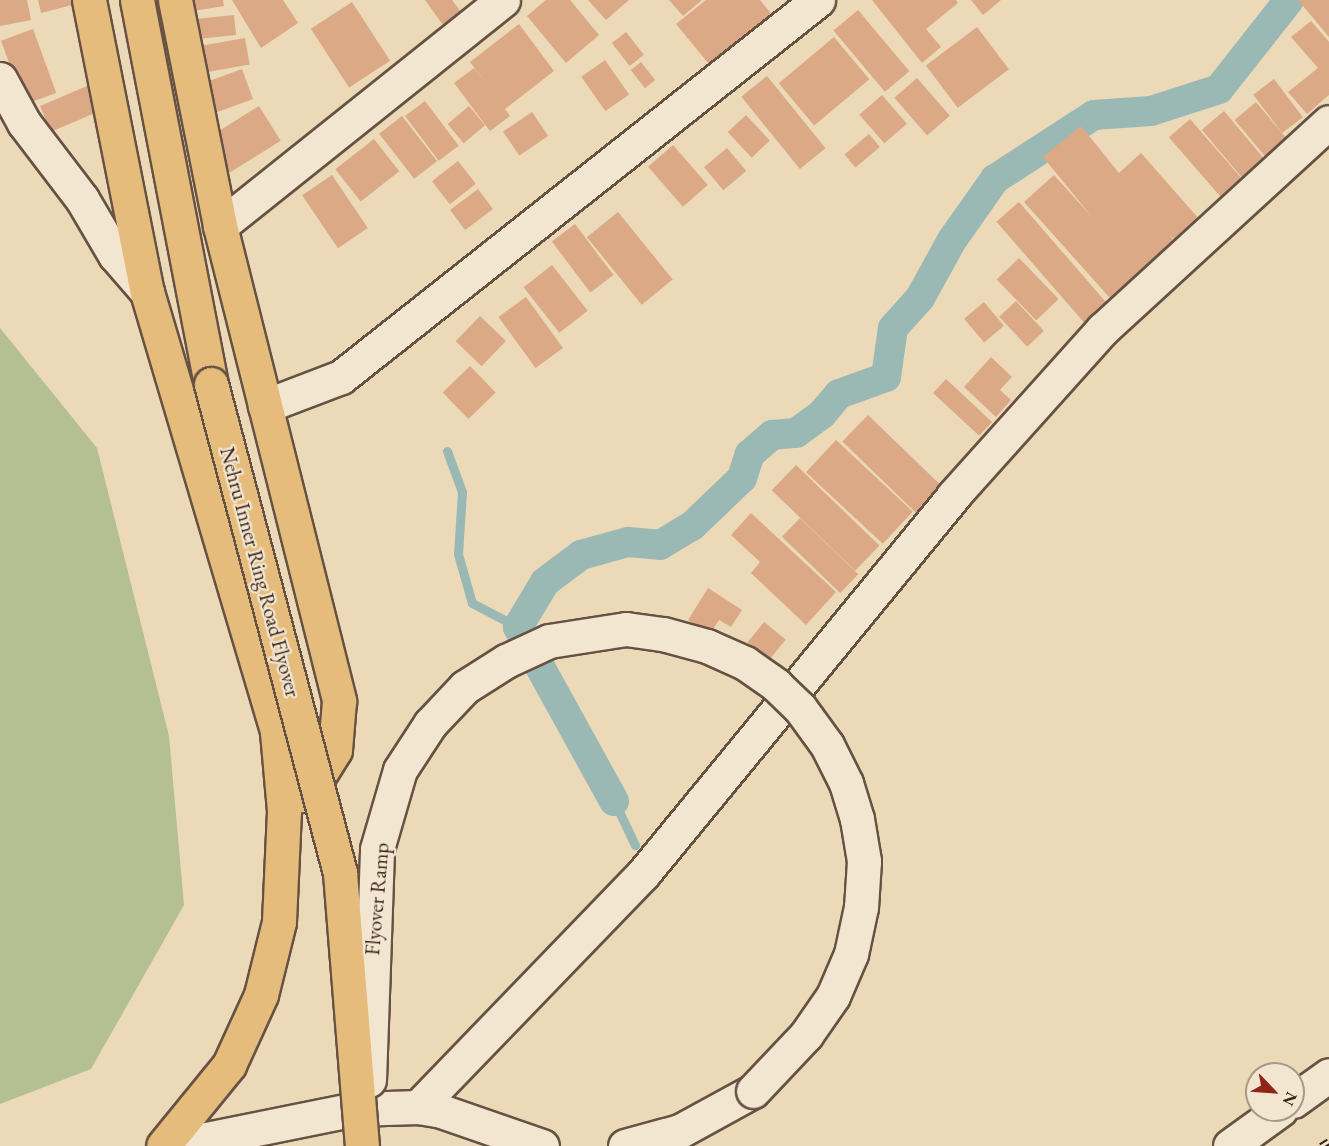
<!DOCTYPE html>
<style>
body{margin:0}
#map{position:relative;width:1329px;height:1146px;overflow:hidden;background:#ecd9b8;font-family:"EB Garamond",serif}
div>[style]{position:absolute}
.green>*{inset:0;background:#b4c091}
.stream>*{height:9px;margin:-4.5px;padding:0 4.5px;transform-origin:4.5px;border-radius:4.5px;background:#9ab9b5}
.canal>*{height:30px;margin:-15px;padding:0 15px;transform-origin:15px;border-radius:15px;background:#9ab9b5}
.building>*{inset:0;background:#dba986;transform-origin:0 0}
.roads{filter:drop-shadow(2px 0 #665243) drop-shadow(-2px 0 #665243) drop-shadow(0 2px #665243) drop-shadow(0 -2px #665243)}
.minor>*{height:33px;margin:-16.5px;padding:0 16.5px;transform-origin:16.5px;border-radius:16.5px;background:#f3e6d1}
.major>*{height:33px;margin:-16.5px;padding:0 16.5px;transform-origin:16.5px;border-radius:16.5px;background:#e6bc7c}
.rail>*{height:7px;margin-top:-3.5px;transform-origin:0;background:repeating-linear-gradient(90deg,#f3e6d1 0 14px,#39251c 0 28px);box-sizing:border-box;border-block:2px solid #39251c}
.bridges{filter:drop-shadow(2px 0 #665243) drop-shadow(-2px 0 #665243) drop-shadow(0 2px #665243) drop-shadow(0 -2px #665243)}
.minor-bridge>*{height:33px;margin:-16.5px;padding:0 16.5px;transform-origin:16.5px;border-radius:16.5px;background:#f3e6d1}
.major-bridge>*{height:33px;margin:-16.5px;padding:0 16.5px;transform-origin:16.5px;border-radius:16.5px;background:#e6bc7c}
span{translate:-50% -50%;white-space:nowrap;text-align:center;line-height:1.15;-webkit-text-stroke:4.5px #f3e6d1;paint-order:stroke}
.street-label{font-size:21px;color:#39251c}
.north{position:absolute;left:1245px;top:1062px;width:60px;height:60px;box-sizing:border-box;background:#f3e6d1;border:2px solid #a99989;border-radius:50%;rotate:115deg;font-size:16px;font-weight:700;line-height:24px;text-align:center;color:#39251c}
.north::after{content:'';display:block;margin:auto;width:21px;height:27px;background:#8f2418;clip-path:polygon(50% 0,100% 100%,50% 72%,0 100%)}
</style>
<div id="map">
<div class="green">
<div style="clip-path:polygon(0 328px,97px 448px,169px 736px,184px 905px,91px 1069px,0 1104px)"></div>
</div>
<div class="stream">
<div style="left:447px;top:451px;width:44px;rotate:69.9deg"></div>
<div style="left:462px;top:492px;width:62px;rotate:93.7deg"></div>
<div style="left:458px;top:554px;width:51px;rotate:74.1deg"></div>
<div style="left:472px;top:603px;width:52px;rotate:27.6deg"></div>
<div style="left:614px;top:801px;width:49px;rotate:64.5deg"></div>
</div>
<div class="canal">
<div style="left:614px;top:801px;width:199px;rotate:-118.9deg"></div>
<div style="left:518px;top:627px;width:52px;rotate:-59deg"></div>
<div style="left:545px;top:582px;width:45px;rotate:-36.9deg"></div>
<div style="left:581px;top:555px;width:49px;rotate:-15.5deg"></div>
<div style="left:628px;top:542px;width:32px;rotate:5deg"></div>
<div style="left:660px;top:545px;width:37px;rotate:-31deg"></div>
<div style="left:692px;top:526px;width:69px;rotate:-43.8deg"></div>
<div style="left:742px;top:478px;width:25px;rotate:-72deg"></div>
<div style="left:750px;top:454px;width:29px;rotate:-41deg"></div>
<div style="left:772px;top:435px;width:24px;rotate:-5deg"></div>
<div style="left:796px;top:433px;width:32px;rotate:-36deg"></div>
<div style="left:822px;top:414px;width:26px;rotate:-50deg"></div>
<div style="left:839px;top:394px;width:50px;rotate:-19.9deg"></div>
<div style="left:886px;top:377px;width:49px;rotate:-81.9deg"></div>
<div style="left:893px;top:328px;width:40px;rotate:-48deg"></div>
<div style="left:920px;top:298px;width:66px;rotate:-61.1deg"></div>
<div style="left:952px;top:240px;width:75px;rotate:-54.8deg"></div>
<div style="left:995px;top:179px;width:118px;rotate:-32.9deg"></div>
<div style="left:1094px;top:115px;width:57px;rotate:-4deg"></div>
<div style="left:1151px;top:111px;width:71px;rotate:-17.9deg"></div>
<div style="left:1219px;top:89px;width:113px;rotate:-51.8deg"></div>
</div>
<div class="building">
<div style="clip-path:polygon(0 0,27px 0,31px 20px,0 26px)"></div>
<div style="clip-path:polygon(38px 0,75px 0,76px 4px,41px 13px)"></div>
<div style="clip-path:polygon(180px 0,223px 0,224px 6px,181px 13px)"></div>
<div style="clip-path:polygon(232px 0,283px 0,298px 23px,261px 48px)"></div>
<div style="clip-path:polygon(425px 0,452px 0,461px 12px,443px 25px)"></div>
<div style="clip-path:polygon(546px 0,570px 0,599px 35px,566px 63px,527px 16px)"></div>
<div style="clip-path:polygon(588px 0,629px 0,606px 20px)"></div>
<div style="clip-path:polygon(669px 0,702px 0,683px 16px)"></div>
<div style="clip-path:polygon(706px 0,760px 0,775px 18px,713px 69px,676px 24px)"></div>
<div style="clip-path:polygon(872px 0,956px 0,958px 3px,926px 29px,941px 47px,922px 63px)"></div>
<div style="clip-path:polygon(971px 0,1001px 0,983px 15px)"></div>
<div style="clip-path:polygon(1298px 0,1329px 0,1329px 37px)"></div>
<div style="left:352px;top:2px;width:70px;height:49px;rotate:57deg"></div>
<div style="left:858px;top:10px;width:80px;height:32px;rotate:50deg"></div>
<div style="left:234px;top:15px;width:20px;height:48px;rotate:84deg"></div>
<div style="clip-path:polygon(1311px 21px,1329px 42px,1329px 95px,1307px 114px,1288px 92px,1318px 68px,1291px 37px)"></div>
<div style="clip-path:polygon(519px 24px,554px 71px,505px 109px,510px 116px,490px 131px,454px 83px,474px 68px,486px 83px,470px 62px)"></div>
<div style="left:977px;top:27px;width:53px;height:64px;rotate:53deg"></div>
<div style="left:33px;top:29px;width:68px;height:34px;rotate:70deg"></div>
<div style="left:626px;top:32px;width:29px;height:18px;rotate:52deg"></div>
<div style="left:834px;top:37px;width:55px;height:72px;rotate:50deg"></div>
<div style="left:245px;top:38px;width:27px;height:50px;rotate:80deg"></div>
<div style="left:605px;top:60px;width:42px;height:29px;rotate:55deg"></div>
<div style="left:641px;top:62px;width:23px;height:13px;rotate:52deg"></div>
<div style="left:242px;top:69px;width:32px;height:48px;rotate:70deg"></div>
<div style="left:767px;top:76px;width:93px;height:33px;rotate:51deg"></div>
<div style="left:917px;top:78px;width:50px;height:30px;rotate:49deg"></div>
<div style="left:1274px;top:79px;width:48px;height:26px;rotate:53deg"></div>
<div style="left:87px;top:86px;width:28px;height:51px;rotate:67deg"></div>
<div style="left:882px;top:95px;width:38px;height:30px;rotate:49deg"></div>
<div style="left:425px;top:101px;width:56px;height:25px;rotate:53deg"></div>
<div style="left:1256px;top:102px;width:47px;height:28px;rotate:50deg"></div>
<div style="left:259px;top:106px;width:41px;height:60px;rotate:58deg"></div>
<div style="left:469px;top:106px;width:25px;height:28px;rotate:50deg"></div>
<div style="left:1224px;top:111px;width:64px;height:29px;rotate:50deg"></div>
<div style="left:532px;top:112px;width:29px;height:35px;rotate:56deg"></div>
<div style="left:746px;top:115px;width:35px;height:25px;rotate:47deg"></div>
<div style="left:402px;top:116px;width:57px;height:29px;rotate:52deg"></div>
<div style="left:1190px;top:119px;width:83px;height:28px;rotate:49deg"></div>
<div style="clip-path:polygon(1081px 126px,1119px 173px,1141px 153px,1199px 219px,1175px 240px,1169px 234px,1176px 243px,1110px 298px,1024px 202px,1054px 175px,1092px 217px,1043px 157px)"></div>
<div style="left:869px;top:134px;width:17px;height:32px;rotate:50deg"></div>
<div style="left:374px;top:139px;width:41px;height:49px;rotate:52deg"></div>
<div style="left:673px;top:145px;width:53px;height:33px;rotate:49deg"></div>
<div style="left:727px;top:148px;width:30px;height:30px;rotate:50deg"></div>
<div style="left:458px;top:161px;width:29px;height:33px;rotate:52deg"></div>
<div style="left:332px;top:175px;width:64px;height:36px;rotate:56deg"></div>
<div style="left:478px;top:189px;width:25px;height:35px;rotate:53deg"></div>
<div style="left:1019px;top:202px;width:140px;height:30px;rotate:49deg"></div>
<div style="left:618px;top:212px;width:87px;height:40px;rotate:51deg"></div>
<div style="left:575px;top:224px;width:64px;height:29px;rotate:53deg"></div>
<div style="left:1019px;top:258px;width:57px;height:31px;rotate:46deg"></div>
<div style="left:552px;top:265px;width:58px;height:36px;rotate:52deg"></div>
<div style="left:526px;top:297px;width:63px;height:34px;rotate:54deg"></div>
<div style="left:1016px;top:301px;width:41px;height:23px;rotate:47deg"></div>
<div style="left:984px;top:302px;width:31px;height:26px;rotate:50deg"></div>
<div style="left:480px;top:316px;width:36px;height:35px;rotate:44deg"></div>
<div style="clip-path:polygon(991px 357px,1012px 377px,1000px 390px,1011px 400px,996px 417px,964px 387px)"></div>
<div style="left:470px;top:366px;width:37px;height:38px;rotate:46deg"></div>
<div style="left:946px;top:379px;width:63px;height:19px;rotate:43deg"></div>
<div style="left:868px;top:415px;width:107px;height:37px;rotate:44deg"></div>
<div style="left:836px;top:440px;width:105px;height:44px;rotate:43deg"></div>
<div style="left:796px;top:465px;width:116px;height:35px;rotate:44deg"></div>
<div style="clip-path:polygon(751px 513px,836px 592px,806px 625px,751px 573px,760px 562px,731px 535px)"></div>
<div style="left:800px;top:518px;width:81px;height:26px;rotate:44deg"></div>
<div style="clip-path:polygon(708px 588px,742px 610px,731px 627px,719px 620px,710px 634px,688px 620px)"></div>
<div style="left:764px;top:622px;width:28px;height:26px;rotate:39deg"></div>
</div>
<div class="roads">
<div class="minor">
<div style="left:0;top:79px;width:50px;rotate:61.4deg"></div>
<div style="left:24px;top:123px;width:96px;rotate:52.7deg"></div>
<div style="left:82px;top:199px;width:65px;rotate:59.5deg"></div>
<div style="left:115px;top:255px;width:49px;rotate:49.1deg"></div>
<div style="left:220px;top:226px;width:362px;rotate:-38.6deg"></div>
<div style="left:265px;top:406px;width:81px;rotate:-20.9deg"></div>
<div style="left:341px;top:377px;width:608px;rotate:-38.32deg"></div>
<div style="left:1293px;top:1101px;width:44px;rotate:-35.8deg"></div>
<div style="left:418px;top:1107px;width:324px;rotate:-46deg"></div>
<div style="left:643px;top:874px;width:489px;rotate:-50.6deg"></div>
<div style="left:953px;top:496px;width:224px;rotate:-48.1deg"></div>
<div style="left:1103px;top:329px;width:306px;rotate:-42.5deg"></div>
<div style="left:172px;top:1146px;width:187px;rotate:-11.4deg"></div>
<div style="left:355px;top:1109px;width:63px;rotate:-1.8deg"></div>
<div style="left:418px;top:1107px;width:20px;rotate:9deg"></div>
<div style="left:438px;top:1110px;width:110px;rotate:19.1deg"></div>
<div style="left:625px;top:1146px;width:57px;rotate:-15.3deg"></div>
<div style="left:680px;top:1131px;width:83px;rotate:-28.7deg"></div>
<div style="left:1230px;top:1146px;width:62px;rotate:-35.8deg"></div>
</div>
<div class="major">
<div style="left:89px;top:0;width:298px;rotate:78.8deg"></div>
<div style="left:147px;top:292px;width:459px;rotate:73.5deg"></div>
<div style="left:277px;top:732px;width:79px;rotate:84.9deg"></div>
<div style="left:284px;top:811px;width:111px;rotate:92.6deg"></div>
<div style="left:279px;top:922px;width:75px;rotate:103.9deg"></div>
<div style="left:261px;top:995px;width:77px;rotate:114.6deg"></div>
<div style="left:229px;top:1065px;width:104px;rotate:129.2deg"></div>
<div style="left:137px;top:0;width:391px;rotate:79.1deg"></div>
<div style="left:175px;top:0;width:230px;rotate:78.7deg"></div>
<div style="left:220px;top:226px;width:490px;rotate:75.9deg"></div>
<div style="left:339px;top:701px;width:49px;rotate:94.7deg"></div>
<div style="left:335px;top:750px;width:34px;rotate:122deg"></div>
<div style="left:317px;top:779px;width:23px;rotate:135deg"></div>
</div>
</div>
<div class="rail">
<div style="left:1321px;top:1146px;width:9px;rotate:-32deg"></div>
</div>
<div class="bridges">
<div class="minor-bridge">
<div style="left:369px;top:1080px;width:231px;rotate:-88deg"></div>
<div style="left:377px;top:849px;width:82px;rotate:-73.8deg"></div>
<div style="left:400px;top:770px;width:55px;rotate:-56.9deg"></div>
<div style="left:430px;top:724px;width:51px;rotate:-46.6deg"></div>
<div style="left:465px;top:687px;width:49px;rotate:-32.4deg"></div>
<div style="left:506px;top:661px;width:47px;rotate:-24.9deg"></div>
<div style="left:549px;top:641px;width:78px;rotate:-8.9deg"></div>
<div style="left:626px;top:629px;width:37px;rotate:8deg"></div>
<div style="left:663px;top:634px;width:46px;rotate:15.3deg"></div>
<div style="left:707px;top:646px;width:42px;rotate:24.1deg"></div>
<div style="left:745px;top:663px;width:38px;rotate:35deg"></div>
<div style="left:776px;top:685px;width:33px;rotate:44deg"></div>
<div style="left:800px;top:708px;width:46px;rotate:53.9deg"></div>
<div style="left:827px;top:745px;width:42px;rotate:63.4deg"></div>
<div style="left:846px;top:783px;width:38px;rotate:73deg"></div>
<div style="left:857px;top:819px;width:43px;rotate:80.5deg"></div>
<div style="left:864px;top:861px;width:46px;rotate:93.7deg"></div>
<div style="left:861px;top:907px;width:48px;rotate:102deg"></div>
<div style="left:851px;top:954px;width:46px;rotate:113.2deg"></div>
<div style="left:833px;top:996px;width:47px;rotate:124.7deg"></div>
<div style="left:806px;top:1035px;width:77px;rotate:133.4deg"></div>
</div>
<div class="major-bridge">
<div style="left:211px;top:384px;width:506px;rotate:75.22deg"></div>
<div style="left:340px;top:873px;width:274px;rotate:85.4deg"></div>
</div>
</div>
<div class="street-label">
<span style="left:260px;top:572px;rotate:75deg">Nehru Inner Ring Road Flyover</span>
<span style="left:377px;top:899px;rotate:-85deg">Flyover Ramp</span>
</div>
<div class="north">N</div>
</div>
